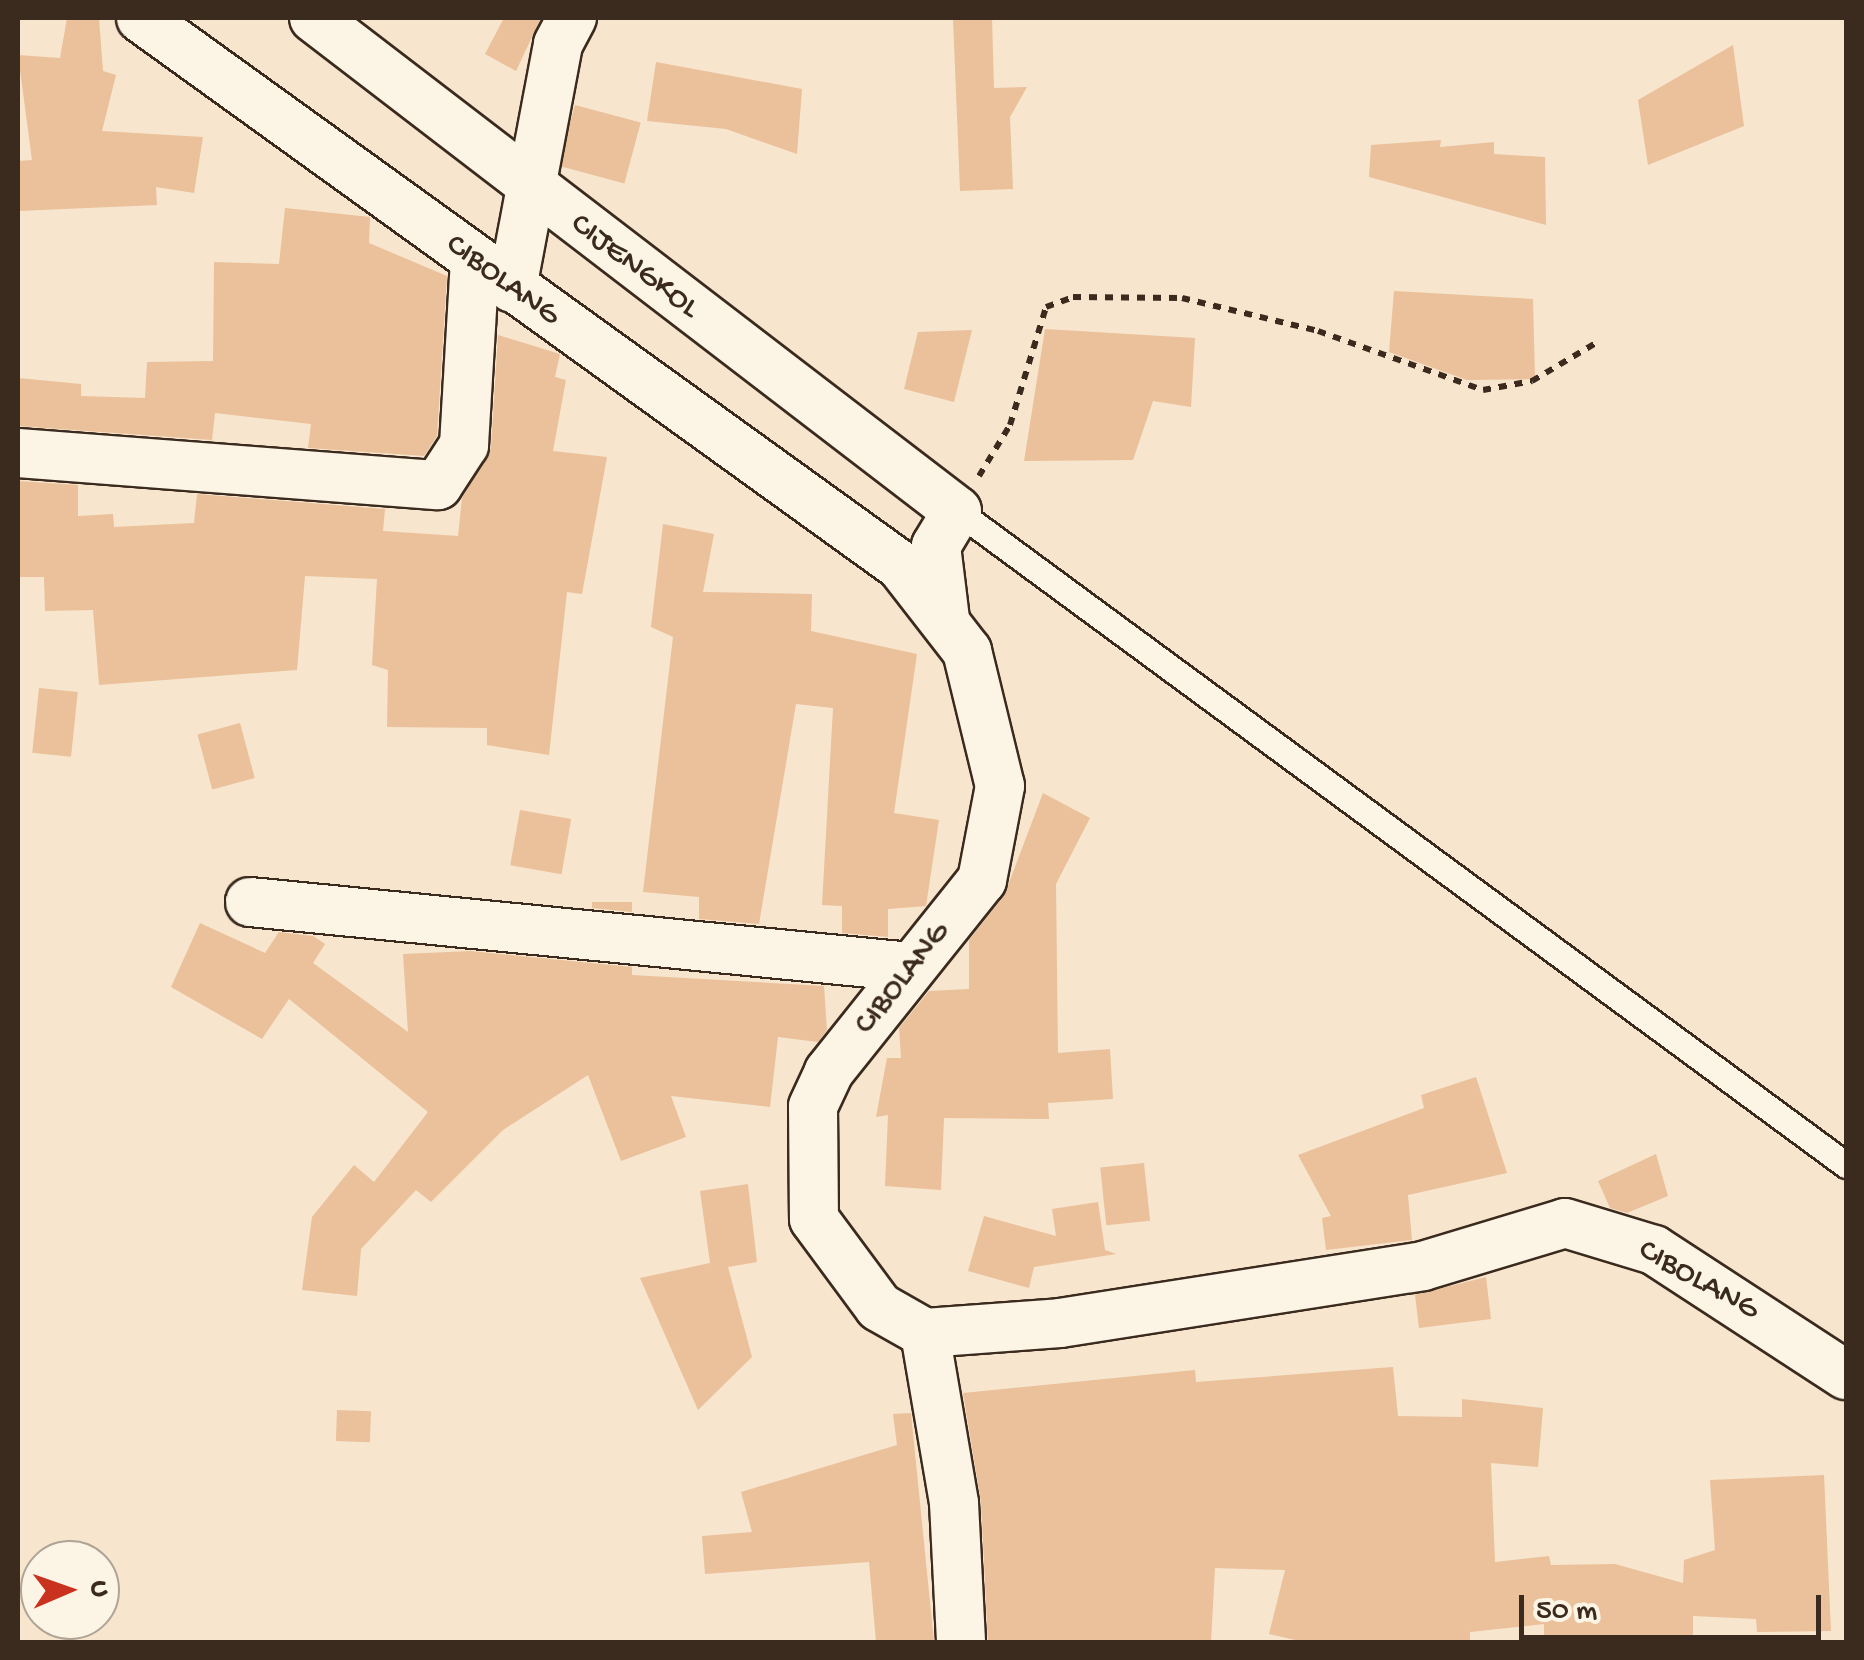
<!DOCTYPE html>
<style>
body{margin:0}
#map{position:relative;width:1864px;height:1660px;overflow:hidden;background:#f7e5ce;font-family:"Gochi Hand",sans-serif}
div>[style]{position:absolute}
.building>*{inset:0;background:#eac19a;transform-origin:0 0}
.path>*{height:6px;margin-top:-3px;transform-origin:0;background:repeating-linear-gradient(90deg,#3b2a1e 0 8px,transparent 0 16px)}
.roads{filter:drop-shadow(2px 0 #3b2a1e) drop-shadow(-2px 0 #3b2a1e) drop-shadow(0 2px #3b2a1e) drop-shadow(0 -2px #3b2a1e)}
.lane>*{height:25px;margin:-12.5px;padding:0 12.5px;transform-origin:12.5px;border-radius:12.5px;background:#fcf5e5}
.street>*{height:48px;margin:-24px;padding:0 24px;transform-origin:24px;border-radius:24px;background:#fcf5e5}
span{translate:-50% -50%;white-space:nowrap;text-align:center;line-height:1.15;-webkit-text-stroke:8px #fcf5e5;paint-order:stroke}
.street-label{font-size:32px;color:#3b2a1e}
.frame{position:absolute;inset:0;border:20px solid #3b2a1e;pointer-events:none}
.north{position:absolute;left:20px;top:1540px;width:100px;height:100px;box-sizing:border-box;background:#fcf5e5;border:2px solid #afa495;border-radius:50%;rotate:88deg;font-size:28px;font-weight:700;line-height:40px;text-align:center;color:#3b2a1e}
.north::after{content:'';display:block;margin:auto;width:35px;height:45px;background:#c8321e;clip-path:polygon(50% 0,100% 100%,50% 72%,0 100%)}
.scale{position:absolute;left:1519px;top:1595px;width:302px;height:45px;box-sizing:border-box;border:5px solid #3b2a1e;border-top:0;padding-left:12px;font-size:30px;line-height:35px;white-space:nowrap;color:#3b2a1e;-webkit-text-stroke:8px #fcf5e5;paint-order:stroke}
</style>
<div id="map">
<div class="building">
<div style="clip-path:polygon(67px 18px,99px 18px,103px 71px,116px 75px,102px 131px,203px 137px,194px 193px,156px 187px,157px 205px,18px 211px,18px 161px,32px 160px,18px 55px,60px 58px)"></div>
<div style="clip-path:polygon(504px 18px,541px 18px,516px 71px,485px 54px)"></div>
<div style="clip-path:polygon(953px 18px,992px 18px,994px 88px,1027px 87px,1010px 117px,1013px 189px,960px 191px)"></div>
<div style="clip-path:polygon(1733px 45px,1744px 126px,1648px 165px,1638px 100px)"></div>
<div style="clip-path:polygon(656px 62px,802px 89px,797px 154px,726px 129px,647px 121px)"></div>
<div style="left:575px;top:105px;width:68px;height:63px;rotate:15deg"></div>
<div style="clip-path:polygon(1441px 140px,1440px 147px,1494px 142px,1494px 154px,1545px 157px,1546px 225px,1369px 177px,1371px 145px)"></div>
<div style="clip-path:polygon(285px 208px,370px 217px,369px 243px,447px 276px,437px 436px,424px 456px,308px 448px,311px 424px,215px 413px,212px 440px,18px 426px,18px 378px,81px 384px,81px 396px,145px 398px,147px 362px,213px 361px,214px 262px,279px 264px)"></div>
<div style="clip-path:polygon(1394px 291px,1533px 299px,1535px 379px,1467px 380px,1389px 352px)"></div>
<div style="clip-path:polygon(1045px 329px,1195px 338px,1191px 407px,1153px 401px,1133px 460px,1024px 461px)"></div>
<div style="clip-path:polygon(972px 330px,954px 402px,904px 389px,918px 332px)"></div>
<div style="clip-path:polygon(498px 335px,560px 354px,555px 377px,566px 380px,553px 451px,607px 457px,582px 594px,567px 592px,549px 755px,487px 745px,487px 728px,387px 727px,388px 670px,372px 665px,377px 579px,305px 576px,297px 670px,99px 685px,93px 610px,45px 611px,44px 577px,20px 577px,18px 481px,78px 485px,78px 516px,113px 514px,114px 527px,194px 523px,197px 494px,385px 509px,383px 531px,458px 536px,462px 498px,491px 448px)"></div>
<div style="clip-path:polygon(663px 524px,714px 534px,703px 592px,812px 594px,811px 631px,917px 654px,894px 813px,939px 820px,926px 906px,888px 909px,888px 937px,842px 933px,842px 906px,822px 905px,833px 708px,796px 704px,759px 924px,699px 919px,699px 897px,643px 892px,673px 637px,651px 627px)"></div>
<div style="left:39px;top:688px;width:39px;height:65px;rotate:6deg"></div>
<div style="left:240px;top:723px;width:57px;height:44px;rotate:75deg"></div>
<div style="clip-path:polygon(1043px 793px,1090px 818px,1056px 884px,1058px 1053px,1110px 1049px,1113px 1099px,1048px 1103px,1049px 1119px,944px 1118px,941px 1190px,885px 1186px,888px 1115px,876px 1117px,887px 1058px,901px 1058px,899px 1028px,929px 991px,969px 989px,969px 940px,1004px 896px)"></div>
<div style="left:520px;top:810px;width:52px;height:56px;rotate:10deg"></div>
<div style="clip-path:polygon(592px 902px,632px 902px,632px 912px,592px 908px)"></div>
<div style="clip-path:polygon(200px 923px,265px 953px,279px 932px,313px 936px,325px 944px,313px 963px,408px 1032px,403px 954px,471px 951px,632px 967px,632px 975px,824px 986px,827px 1030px,818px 1042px,778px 1037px,770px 1107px,671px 1096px,686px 1137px,621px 1161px,588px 1075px,503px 1130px,431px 1202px,416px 1190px,361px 1249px,357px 1296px,302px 1290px,312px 1217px,354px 1165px,374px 1182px,428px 1112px,289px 999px,262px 1039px,171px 987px)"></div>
<div style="clip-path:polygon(1476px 1077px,1507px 1173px,1408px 1195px,1412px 1240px,1326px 1250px,1322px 1218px,1331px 1216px,1298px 1155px,1424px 1108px,1421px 1095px)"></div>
<div style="clip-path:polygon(1656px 1154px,1668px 1196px,1627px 1213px,1610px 1208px,1598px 1181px)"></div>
<div style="left:1144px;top:1163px;width:58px;height:44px;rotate:84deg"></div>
<div style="clip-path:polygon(748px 1184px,757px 1262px,728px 1267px,752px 1357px,698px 1410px,640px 1278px,710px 1263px,700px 1191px)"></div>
<div style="clip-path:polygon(1098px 1202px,1105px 1250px,1116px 1254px,1034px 1267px,1029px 1288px,968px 1271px,984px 1216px,1056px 1236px,1052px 1209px)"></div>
<div style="clip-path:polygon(1486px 1277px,1491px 1319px,1419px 1328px,1415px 1295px)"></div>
<div style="clip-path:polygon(1393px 1367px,1398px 1416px,1462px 1417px,1462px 1399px,1543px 1408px,1538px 1467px,1491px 1463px,1495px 1562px,1549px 1556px,1551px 1565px,1615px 1564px,1683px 1583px,1684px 1560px,1715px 1550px,1710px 1480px,1824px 1475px,1831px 1631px,1757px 1632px,1756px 1619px,1693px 1616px,1693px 1642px,1544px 1642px,1544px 1624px,1470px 1632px,1470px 1642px,1304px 1642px,1269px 1634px,1285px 1570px,1215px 1568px,1211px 1642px,988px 1642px,981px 1502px,963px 1393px,1195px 1370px,1196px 1382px)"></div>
<div style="left:337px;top:1410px;width:34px;height:31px;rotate:2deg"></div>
<div style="clip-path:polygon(911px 1413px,934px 1642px,876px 1642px,869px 1562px,705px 1574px,702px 1536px,752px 1532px,741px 1492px,897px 1445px,893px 1414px)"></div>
</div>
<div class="path">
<div style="left:979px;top:476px;width:60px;rotate:-58.7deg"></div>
<div style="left:1010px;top:425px;width:123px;rotate:-73deg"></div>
<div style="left:1046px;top:307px;width:29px;rotate:-20deg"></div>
<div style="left:1073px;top:297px;width:109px;rotate:0.5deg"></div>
<div style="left:1182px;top:298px;width:140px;rotate:13.6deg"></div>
<div style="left:1318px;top:331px;width:175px;rotate:19.7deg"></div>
<div style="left:1483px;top:390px;width:50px;rotate:-10.4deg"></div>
<div style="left:1532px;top:381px;width:78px;rotate:-30.8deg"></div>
</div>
<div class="roads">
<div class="lane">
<div style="left:957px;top:511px;width:1104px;rotate:36.34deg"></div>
</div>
<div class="street">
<div style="left:141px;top:18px;width:937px;rotate:35.79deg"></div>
<div style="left:901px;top:566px;width:108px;rotate:52.2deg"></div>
<div style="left:967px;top:651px;width:139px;rotate:76.3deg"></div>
<div style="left:1000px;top:786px;width:96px;rotate:100.8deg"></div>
<div style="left:982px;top:880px;width:246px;rotate:128.6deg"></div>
<div style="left:829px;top:1072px;width:38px;rotate:115deg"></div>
<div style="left:813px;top:1107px;width:112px;rotate:89.5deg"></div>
<div style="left:814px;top:1219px;width:109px;rotate:53.5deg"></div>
<div style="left:879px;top:1307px;width:53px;rotate:29.5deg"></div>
<div style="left:925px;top:1333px;width:135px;rotate:-4.2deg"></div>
<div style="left:1060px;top:1323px;width:367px;rotate:-8.9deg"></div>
<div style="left:1423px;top:1266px;width:148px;rotate:-16.8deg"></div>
<div style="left:1565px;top:1223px;width:93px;rotate:16.9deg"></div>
<div style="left:1654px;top:1250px;width:229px;rotate:33.1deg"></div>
<div style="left:314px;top:18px;width:810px;rotate:37.48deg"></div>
<div style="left:957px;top:511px;width:41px;rotate:121deg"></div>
<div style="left:936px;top:546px;width:74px;rotate:83deg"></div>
<div style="left:512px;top:288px;width:248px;rotate:-79.3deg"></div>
<div style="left:558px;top:44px;width:30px;rotate:-62deg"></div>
<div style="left:18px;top:453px;width:421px;rotate:4.4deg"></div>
<div style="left:438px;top:485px;width:48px;rotate:-57deg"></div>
<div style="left:464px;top:445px;width:184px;rotate:-86.6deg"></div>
<div style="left:250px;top:902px;width:664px;rotate:5.62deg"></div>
<div style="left:925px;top:1333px;width:172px;rotate:80.3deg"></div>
<div style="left:954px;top:1503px;width:139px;rotate:87.1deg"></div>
</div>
</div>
<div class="street-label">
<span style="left:634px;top:267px;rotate:37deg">CIJENGKOL</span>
<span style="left:502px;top:281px;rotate:36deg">CIBOLANG</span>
<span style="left:903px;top:979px;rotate:-52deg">CIBOLANG</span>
<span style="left:1698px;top:1281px;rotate:29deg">CIBOLANG</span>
</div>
<div class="frame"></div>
<div class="north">U</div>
<div class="scale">50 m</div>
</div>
